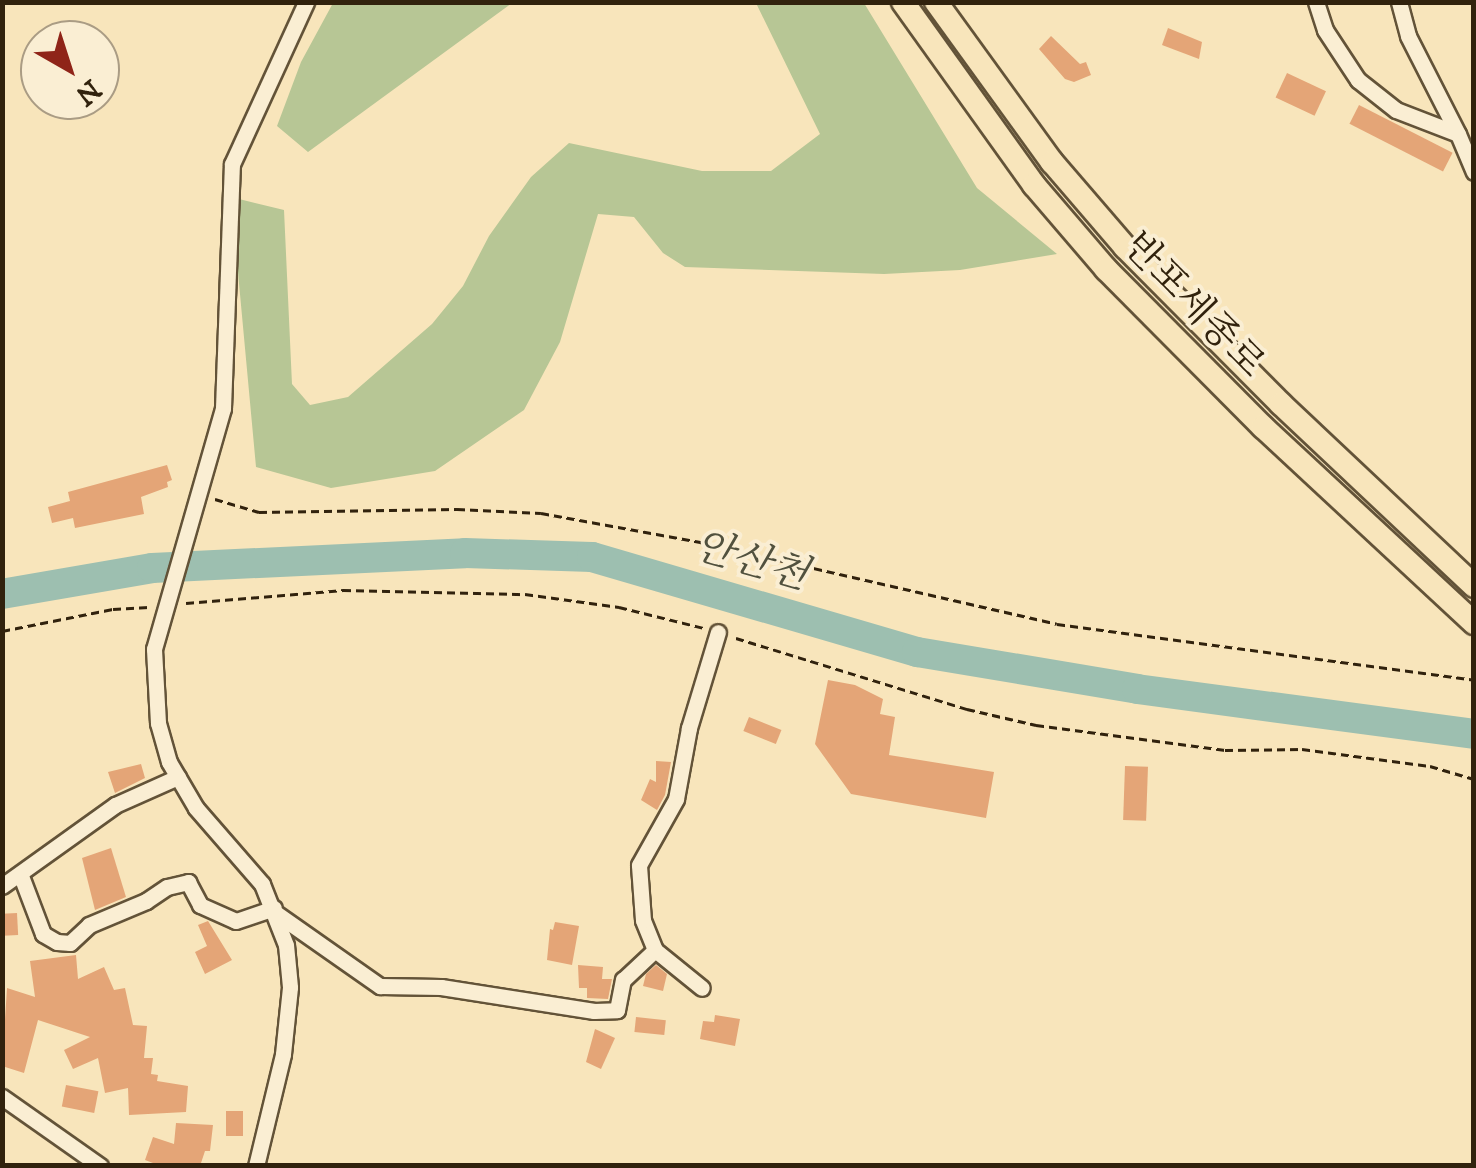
<!DOCTYPE html>
<meta charset="utf-8">
<style>
body{margin:0}
#map{position:relative;width:1476px;height:1168px;overflow:hidden;background:#f8e5bb;font-family:"IM FELL DW Pica","Noto Serif KR",serif}
div>[style]{position:absolute}
.green>*{inset:0;background:#b7c695}
.river>*{height:30px;margin:-15px;padding:0 15px;transform-origin:15px;border-radius:15px;background:#9dbfb0}
.building>*{inset:0;background:#e4a577;transform-origin:0 0}
.path>*{height:2.5px;margin-top:-1.25px;transform-origin:0;background:repeating-linear-gradient(90deg,#31220d 0 8px,transparent 0 13px)}
.roads{filter:drop-shadow(2px 0 #635338) drop-shadow(-2px 0 #635338) drop-shadow(0 2px #635338) drop-shadow(0 -2px #635338)}
.minor>*{height:15px;margin:-7.5px;padding:0 7.5px;transform-origin:7.5px;border-radius:7.5px;background:#faeed3}
.highway>*{height:22px;margin:-11px;padding:0 11px;transform-origin:11px;border-radius:11px;background:#f8e5bb}
span{translate:-50% -50%;white-space:nowrap;text-align:center;line-height:1.15;-webkit-text-stroke:8px #faeed3;paint-order:stroke}
.street-label{font-size:38px;color:#31220d}
.water-label{font-size:40px;color:#51513e;font-style:italic}
.frame{position:absolute;inset:0;border:5px solid #31220d;pointer-events:none}
.north{position:absolute;left:20px;top:20px;width:100px;height:100px;box-sizing:border-box;background:#faeed3;border:2px solid #aa9c84;border-radius:50%;rotate:141deg;font-size:28px;font-weight:700;line-height:40px;text-align:center;color:#31220d}
.north::after{content:'';display:block;margin:auto;width:35px;height:45px;background:#8f2418;clip-path:polygon(50% 0,100% 100%,50% 72%,0 100%)}
</style>
<div id="map">
<div class="green">
<div style="clip-path:polygon(333px 3px,333px 2px,512px 3px,308px 152px,277px 126px,301px 62px)"></div>
<div style="clip-path:polygon(756px 3px,864px 3px,977px 188px,1057px 254px,960px 270px,884px 274px,685px 267px,663px 253px,634px 217px,598px 214px,560px 342px,524px 410px,435px 471px,331px 488px,256px 467px,231px 197px,284px 210px,292px 384px,310px 405px,348px 397px,432px 324px,463px 286px,489px 236px,531px 177px,569px 143px,702px 171px,771px 171px,820px 134px)"></div>
</div>
<div class="river">
<div style="left:2px;top:594px;width:152px;rotate:-9.8deg"></div>
<div style="left:152px;top:568px;width:313px;rotate:-2.7deg"></div>
<div style="left:465px;top:553px;width:127px;rotate:1.8deg"></div>
<div style="left:592px;top:557px;width:339px;rotate:16.3deg"></div>
<div style="left:917px;top:652px;width:223px;rotate:9.5deg"></div>
<div style="left:1137px;top:689px;width:340px;rotate:7.6deg"></div>
</div>
<div class="building">
<div style="clip-path:polygon(1168px 28px,1202px 42px,1199px 59px,1162px 45px)"></div>
<div style="clip-path:polygon(1051px 36px,1080px 64px,1086px 62px,1091px 75px,1074px 82px,1065px 79px,1039px 49px)"></div>
<div style="left:1287px;top:73px;width:43px;height:27px;rotate:25deg"></div>
<div style="left:1359px;top:105px;width:105px;height:21px;rotate:27deg"></div>
<div style="clip-path:polygon(167px 465px,172px 480px,167px 482px,168px 487px,141px 497px,144px 514px,75px 528px,73px 518px,52px 523px,48px 507px,70px 501px,68px 492px)"></div>
<div style="clip-path:polygon(828px 680px,855px 685px,883px 699px,880px 714px,895px 717px,889px 755px,994px 772px,986px 818px,851px 794px,815px 744px)"></div>
<div style="left:749px;top:717px;width:35px;height:15px;rotate:22deg"></div>
<div style="clip-path:polygon(656px 761px,671px 762px,665px 795px,657px 810px,641px 800px,650px 779px,656px 782px)"></div>
<div style="clip-path:polygon(141px 764px,145px 778px,115px 793px,108px 772px)"></div>
<div style="left:1125px;top:766px;width:23px;height:54px;rotate:2deg"></div>
<div style="clip-path:polygon(111px 848px,126px 897px,95px 910px,82px 858px)"></div>
<div style="left:17px;top:913px;width:22px;height:15px;rotate:87deg"></div>
<div style="clip-path:polygon(208px 921px,232px 960px,205px 974px,195px 952px,207px 946px,198px 925px)"></div>
<div style="clip-path:polygon(555px 922px,579px 926px,572px 965px,547px 960px,550px 929px,553px 930px)"></div>
<div style="clip-path:polygon(76px 955px,78px 979px,104px 967px,114px 990px,125px 988px,133px 1025px,147px 1026px,144px 1058px,153px 1058px,151px 1074px,158px 1075px,157px 1081px,188px 1086px,186px 1112px,129px 1115px,128px 1088px,105px 1093px,98px 1058px,73px 1069px,64px 1050px,90px 1037px,38px 1020px,24px 1073px,2px 1066px,7px 988px,35px 997px,30px 961px)"></div>
<div style="clip-path:polygon(578px 965px,603px 967px,602px 979px,612px 979px,608px 999px,587px 998px,587px 988px,579px 988px)"></div>
<div style="clip-path:polygon(656px 965px,667px 974px,663px 991px,643px 986px,646px 974px)"></div>
<div style="clip-path:polygon(715px 1015px,740px 1019px,735px 1046px,700px 1039px,703px 1021px,714px 1022px)"></div>
<div style="left:636px;top:1017px;width:30px;height:15px;rotate:6deg"></div>
<div style="clip-path:polygon(595px 1029px,615px 1038px,601px 1069px,586px 1062px)"></div>
<div style="left:66px;top:1085px;width:33px;height:22px;rotate:11deg"></div>
<div style="left:243px;top:1111px;width:25px;height:17px;rotate:90deg"></div>
<div style="clip-path:polygon(176px 1123px,213px 1125px,210px 1151px,205px 1151px,200px 1166px,161px 1166px,145px 1160px,153px 1137px,174px 1144px)"></div>
</div>
<div class="path">
<div style="left:215px;top:499px;width:46px;rotate:16.5deg"></div>
<div style="left:259px;top:512px;width:198px;rotate:-0.9deg"></div>
<div style="left:457px;top:509px;width:84px;rotate:2.7deg"></div>
<div style="left:541px;top:513px;width:162px;rotate:10.3deg"></div>
<div style="left:700px;top:542px;width:366px;rotate:12.9deg"></div>
<div style="left:1057px;top:624px;width:421px;rotate:7.6deg"></div>
<div style="left:186px;top:603px;width:158px;rotate:-4.7deg"></div>
<div style="left:343px;top:590px;width:182px;rotate:1.3deg"></div>
<div style="left:525px;top:594px;width:95px;rotate:7.9deg"></div>
<div style="left:619px;top:607px;width:88px;rotate:13.9deg"></div>
<div style="left:2px;top:631px;width:113px;rotate:-11.2deg"></div>
<div style="left:113px;top:609px;width:36px;rotate:-3deg"></div>
<div style="left:736px;top:638px;width:242px;rotate:17.1deg"></div>
<div style="left:967px;top:709px;width:71px;rotate:13.1deg"></div>
<div style="left:1036px;top:725px;width:191px;rotate:7.5deg"></div>
<div style="left:1225px;top:750px;width:77px;rotate:-0.7deg"></div>
<div style="left:1302px;top:749px;width:129px;rotate:7.6deg"></div>
<div style="left:1430px;top:766px;width:46px;rotate:16.5deg"></div>
</div>
<div class="roads">
<div class="minor">
<div style="left:1316px;top:2px;width:29px;rotate:72deg"></div>
<div style="left:1325px;top:30px;width:60px;rotate:56.6deg"></div>
<div style="left:1358px;top:80px;width:48px;rotate:38.3deg"></div>
<div style="left:1396px;top:110px;width:66px;rotate:21.2deg"></div>
<div style="left:1458px;top:134px;width:41px;rotate:67.2deg"></div>
<div style="left:1399px;top:2px;width:35px;rotate:75deg"></div>
<div style="left:1408px;top:36px;width:110px;rotate:63deg"></div>
<div style="left:21px;top:876px;width:62px;rotate:69.2deg"></div>
<div style="left:43px;top:934px;width:16px;rotate:30deg"></div>
<div style="left:57px;top:942px;width:13px;rotate:4deg"></div>
<div style="left:70px;top:943px;width:26px;rotate:-43deg"></div>
<div style="left:89px;top:925px;width:62px;rotate:-22.8deg"></div>
<div style="left:146px;top:901px;width:25px;rotate:-34deg"></div>
<div style="left:167px;top:887px;width:22px;rotate:-13deg"></div>
<div style="left:188px;top:882px;width:26px;rotate:62deg"></div>
<div style="left:200px;top:905px;width:39px;rotate:24deg"></div>
<div style="left:236px;top:921px;width:40px;rotate:-18.9deg"></div>
<div style="left:2px;top:886px;width:139px;rotate:-35.6deg"></div>
<div style="left:115px;top:805px;width:69px;rotate:-24deg"></div>
<div style="left:277px;top:914px;width:126px;rotate:35deg"></div>
<div style="left:380px;top:986px;width:61px;rotate:0.9deg"></div>
<div style="left:441px;top:987px;width:155px;rotate:8.9deg"></div>
<div style="left:594px;top:1011px;width:23px;rotate:-2deg"></div>
<div style="left:617px;top:1010px;width:31px;rotate:-79deg"></div>
<div style="left:623px;top:980px;width:44px;rotate:-43.2deg"></div>
<div style="left:655px;top:950px;width:32px;rotate:-112deg"></div>
<div style="left:643px;top:920px;width:55px;rotate:-94.2deg"></div>
<div style="left:639px;top:865px;width:76px;rotate:-60.7deg"></div>
<div style="left:676px;top:799px;width:72px;rotate:-79.6deg"></div>
<div style="left:689px;top:728px;width:100px;rotate:-73.2deg"></div>
<div style="left:655px;top:950px;width:60px;rotate:39deg"></div>
<div style="left:2px;top:1097px;width:120px;rotate:35.1deg"></div>
<div style="left:256px;top:1166px;width:115px;rotate:-76.4deg"></div>
<div style="left:283px;top:1054px;width:67px;rotate:-84deg"></div>
<div style="left:290px;top:987px;width:42px;rotate:-95.4deg"></div>
<div style="left:286px;top:945px;width:66px;rotate:-111.5deg"></div>
<div style="left:262px;top:884px;width:101px;rotate:-131deg"></div>
<div style="left:196px;top:808px;width:53px;rotate:-120.4deg"></div>
<div style="left:169px;top:762px;width:41px;rotate:-105.8deg"></div>
<div style="left:158px;top:723px;width:74px;rotate:-93.1deg"></div>
<div style="left:154px;top:649px;width:251px;rotate:-74deg"></div>
<div style="left:223px;top:408px;width:244px;rotate:-87.9deg"></div>
<div style="left:232px;top:164px;width:178px;rotate:-65.4deg"></div>
</div>
<div class="highway">
<div style="left:903px;top:2px;width:225px;rotate:54.4deg"></div>
<div style="left:1034px;top:185px;width:111px;rotate:49.4deg"></div>
<div style="left:1106px;top:269px;width:223px;rotate:45.2deg"></div>
<div style="left:1263px;top:427px;width:288px;rotate:42.9deg"></div>
<div style="left:936px;top:2px;width:198px;rotate:54.1deg"></div>
<div style="left:1052px;top:162px;width:112px;rotate:49.3deg"></div>
<div style="left:1125px;top:247px;width:221px;rotate:45.2deg"></div>
<div style="left:1281px;top:404px;width:265px;rotate:43.3deg"></div>
</div>
</div>
<div class="street-label">
<span style="left:1193px;top:306px;rotate:46deg">반포세종로</span>
</div>
<div class="water-label">
<span style="left:751px;top:562px;rotate:16deg">안산천</span>
</div>
<div class="frame"></div>
<div class="north">N</div>
</div>
